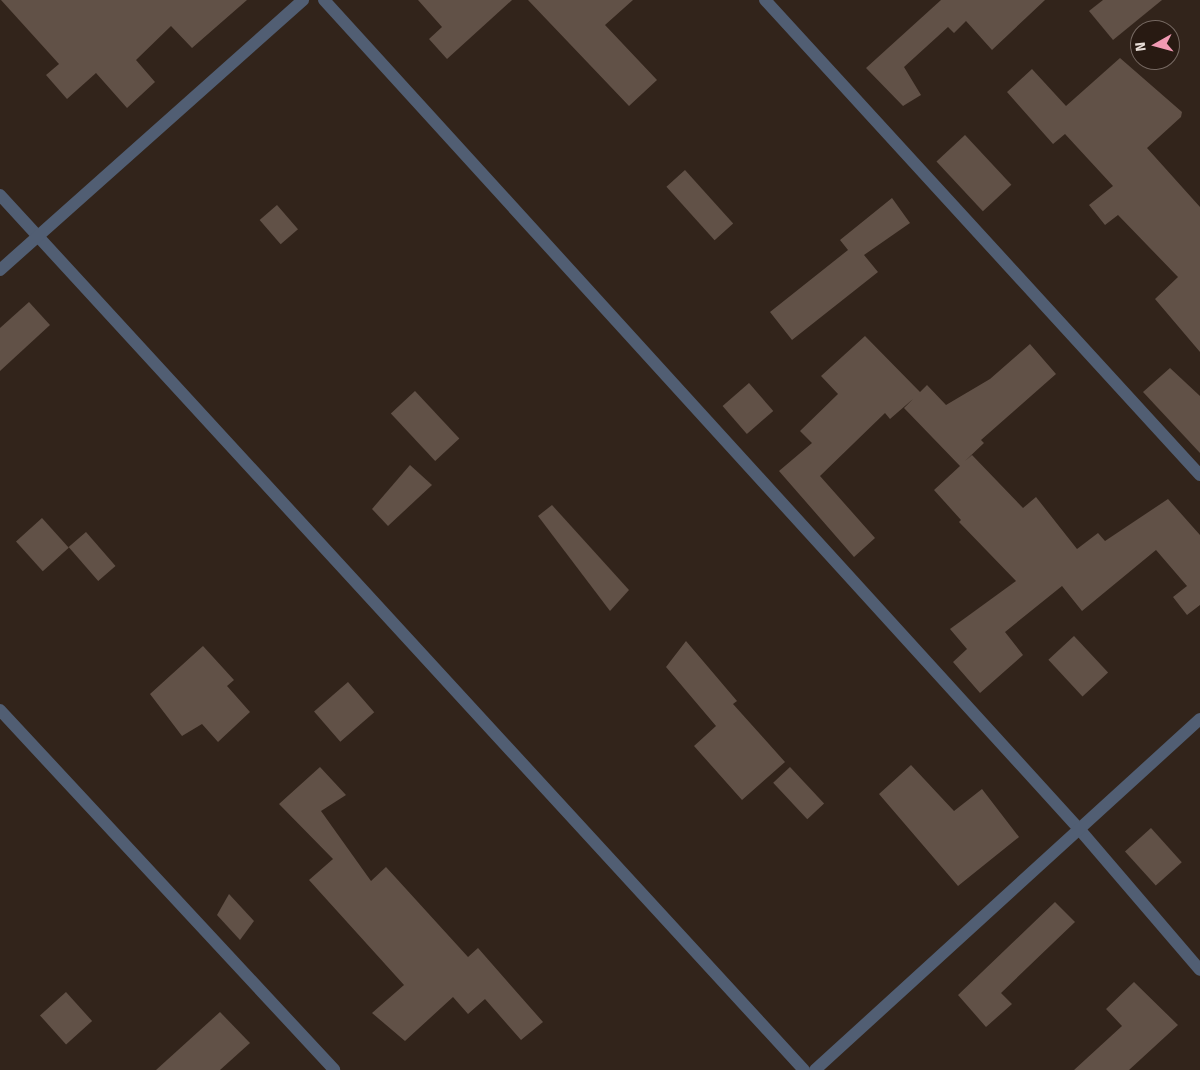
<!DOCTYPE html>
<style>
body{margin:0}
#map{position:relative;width:1200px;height:1070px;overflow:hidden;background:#32241b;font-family:"Fira Sans",sans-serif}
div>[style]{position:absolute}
.building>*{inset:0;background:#615147;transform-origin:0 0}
.minor>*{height:12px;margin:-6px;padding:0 6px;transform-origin:6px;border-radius:6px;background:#515e73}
span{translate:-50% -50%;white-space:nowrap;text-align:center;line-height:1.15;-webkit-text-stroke:4px #281a12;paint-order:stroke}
.north{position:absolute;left:1130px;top:20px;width:50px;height:50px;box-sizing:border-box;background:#281a12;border:1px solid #756861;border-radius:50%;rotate:263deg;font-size:14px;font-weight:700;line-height:20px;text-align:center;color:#e8ded8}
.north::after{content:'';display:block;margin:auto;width:18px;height:22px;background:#f19ab3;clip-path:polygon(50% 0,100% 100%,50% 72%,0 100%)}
</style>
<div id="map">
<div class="building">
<div style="clip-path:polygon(1px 0,247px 0,192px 48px,171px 26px,136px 60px,155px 82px,127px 108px,96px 73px,67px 99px,46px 75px,59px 64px)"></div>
<div style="clip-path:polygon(418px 0,512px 0,447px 59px,429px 39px,442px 27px)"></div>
<div style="clip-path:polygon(528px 0,633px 0,605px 25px,657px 80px,629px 106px)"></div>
<div style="clip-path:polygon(941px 0,1045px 0,992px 50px,966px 21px,954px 33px,948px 27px,904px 67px,921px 95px,903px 106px,866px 68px)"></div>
<div style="clip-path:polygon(1103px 0,1162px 0,1113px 40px,1089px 11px)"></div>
<div style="clip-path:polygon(1120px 58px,1182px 112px,1181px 117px,1147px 148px,1200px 207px,1200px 352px,1155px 299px,1178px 277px,1118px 215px,1105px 225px,1089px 205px,1113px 186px,1065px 134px,1053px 144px,1007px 92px,1032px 69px,1066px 106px)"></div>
<div style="left:965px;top:135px;width:68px;height:39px;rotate:47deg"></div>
<div style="left:685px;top:170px;width:72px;height:25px;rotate:48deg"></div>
<div style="clip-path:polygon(892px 198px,910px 223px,864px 255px,878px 272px,792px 340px,770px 312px,848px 250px,840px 240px)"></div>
<div style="left:277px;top:205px;width:32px;height:23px;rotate:49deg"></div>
<div style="clip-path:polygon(29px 302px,50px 325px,0 371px,0 328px)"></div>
<div style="clip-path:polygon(865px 336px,920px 392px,927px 385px,946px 405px,990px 379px,1030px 344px,1056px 374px,981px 440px,984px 443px,965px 461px,972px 455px,1023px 508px,1036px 497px,1077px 549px,1098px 533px,1105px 541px,1168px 499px,1200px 535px,1200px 605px,1187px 615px,1173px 597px,1187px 586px,1156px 550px,1082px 611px,1062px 586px,1005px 632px,1023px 655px,980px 693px,953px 662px,967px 649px,950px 629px,1016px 581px,959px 522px,961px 520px,934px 490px,960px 466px,904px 408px,913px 399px,890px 419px,885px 413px,820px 476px,875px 538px,854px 557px,779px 471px,812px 443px,800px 431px,838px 394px,821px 376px)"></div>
<div style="clip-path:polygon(1170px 368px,1200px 396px,1200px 453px,1143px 392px)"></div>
<div style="left:749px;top:383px;width:37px;height:35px;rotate:49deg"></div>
<div style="left:415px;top:391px;width:65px;height:33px;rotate:47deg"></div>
<div style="clip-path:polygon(410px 465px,432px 485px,388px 526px,372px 509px)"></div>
<div style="clip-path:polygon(552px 505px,629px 590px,610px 611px,538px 516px)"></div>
<div style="left:42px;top:518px;width:40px;height:35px;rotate:48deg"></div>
<div style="left:86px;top:532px;width:45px;height:23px;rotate:49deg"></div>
<div style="left:1074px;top:636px;width:50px;height:35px;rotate:47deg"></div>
<div style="clip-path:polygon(686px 641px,737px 701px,733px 704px,785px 762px,742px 800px,694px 746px,716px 726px,666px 667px)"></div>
<div style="clip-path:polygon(203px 646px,234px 680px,227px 686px,250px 712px,218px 742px,202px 724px,182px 736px,150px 694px)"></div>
<div style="left:348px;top:682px;width:40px;height:45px;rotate:49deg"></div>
<div style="clip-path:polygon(911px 765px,954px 811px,982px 789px,1019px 837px,958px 886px,879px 794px)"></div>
<div style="clip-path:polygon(320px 767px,346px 795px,321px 811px,371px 881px,386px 867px,468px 957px,478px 948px,543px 1022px,521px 1040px,485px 999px,468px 1014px,453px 997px,405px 1041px,372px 1013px,404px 985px,309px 880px,333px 859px,279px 804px)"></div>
<div style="left:790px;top:767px;width:50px;height:23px;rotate:47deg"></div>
<div style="left:1151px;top:828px;width:46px;height:35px;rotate:48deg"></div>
<div style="clip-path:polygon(229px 894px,254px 921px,240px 940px,217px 915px)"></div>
<div style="clip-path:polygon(1055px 902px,1075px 922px,1001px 993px,1012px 1004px,986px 1027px,958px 995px)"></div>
<div style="clip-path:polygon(1134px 982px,1178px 1025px,1129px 1070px,1074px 1070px,1122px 1026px,1106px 1009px)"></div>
<div style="left:66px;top:992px;width:39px;height:35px;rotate:48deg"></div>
<div style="clip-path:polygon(220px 1012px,250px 1043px,220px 1070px,156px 1070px)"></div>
</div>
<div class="minor">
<div style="left:324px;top:0;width:1123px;rotate:47.67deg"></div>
<div style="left:1080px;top:830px;width:184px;rotate:49.4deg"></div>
<div style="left:765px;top:0;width:644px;rotate:47.52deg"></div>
<div style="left:0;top:195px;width:1188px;rotate:47.42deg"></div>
<div style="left:0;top:270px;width:406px;rotate:-41.7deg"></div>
<div style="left:0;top:710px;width:491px;rotate:47.1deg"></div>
<div style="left:815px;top:1070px;width:521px;rotate:-42.36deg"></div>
</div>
<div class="north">N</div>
</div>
